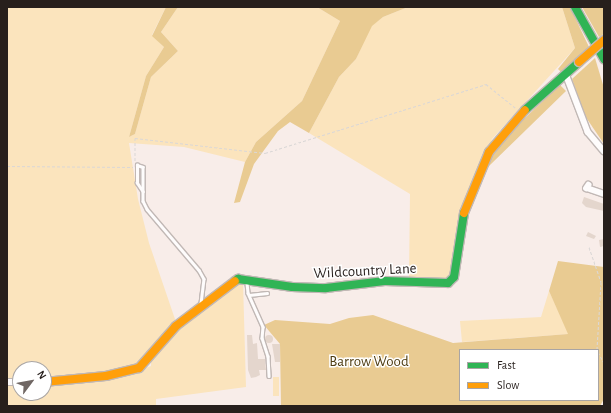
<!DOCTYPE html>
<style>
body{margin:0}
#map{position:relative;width:611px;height:413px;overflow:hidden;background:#f8ede9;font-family:"Alegreya Sans",sans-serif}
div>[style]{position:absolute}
.green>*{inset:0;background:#fbe4bd;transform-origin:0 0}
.forest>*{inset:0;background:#e9cb92}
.building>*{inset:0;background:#e4d6cd}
.round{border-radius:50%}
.path>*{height:1px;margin-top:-0.5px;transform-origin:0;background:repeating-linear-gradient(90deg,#dad7d6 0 3px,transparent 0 5px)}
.roads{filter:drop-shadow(1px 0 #c1b8b5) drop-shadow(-1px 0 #c1b8b5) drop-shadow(0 1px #c1b8b5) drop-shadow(0 -1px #c1b8b5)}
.lane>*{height:2.5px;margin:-1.25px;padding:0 1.25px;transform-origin:1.25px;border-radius:1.25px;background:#fefcfc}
.street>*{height:5.5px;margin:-2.75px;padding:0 2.75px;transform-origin:2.75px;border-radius:2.75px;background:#fefcfc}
.fast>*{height:8px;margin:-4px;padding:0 4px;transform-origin:4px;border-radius:4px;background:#30b455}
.slow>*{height:8px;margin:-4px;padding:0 4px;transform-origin:4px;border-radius:4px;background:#ff9f0a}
.bridges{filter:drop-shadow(1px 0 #c1b8b5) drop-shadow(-1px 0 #c1b8b5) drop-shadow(0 1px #c1b8b5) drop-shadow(0 -1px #c1b8b5)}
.slow-bridge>*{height:8px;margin:-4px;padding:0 4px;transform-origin:4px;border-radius:4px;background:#ff9f0a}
span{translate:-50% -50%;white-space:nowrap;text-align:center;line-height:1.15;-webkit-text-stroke:3px #fff;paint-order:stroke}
.street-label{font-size:15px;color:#271f1c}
.park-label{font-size:15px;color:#4f3d13}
.frame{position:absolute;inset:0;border:8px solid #271f1c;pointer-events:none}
.legend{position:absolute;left:459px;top:349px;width:140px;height:52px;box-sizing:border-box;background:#fff;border:1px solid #a9a5a4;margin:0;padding:5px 7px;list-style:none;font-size:12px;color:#271f1c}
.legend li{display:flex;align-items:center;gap:8px;height:20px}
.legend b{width:20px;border:1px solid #a9a5a4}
.north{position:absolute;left:12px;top:361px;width:40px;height:40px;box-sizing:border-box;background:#fff;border:1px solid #a9a5a4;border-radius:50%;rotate:58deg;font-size:11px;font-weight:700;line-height:16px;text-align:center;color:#271f1c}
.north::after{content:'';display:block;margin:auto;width:14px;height:18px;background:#706764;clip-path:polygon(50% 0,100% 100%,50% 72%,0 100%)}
</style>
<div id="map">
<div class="green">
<div style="clip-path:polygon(7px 7px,166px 7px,152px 35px,164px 47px,146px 76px,129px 137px,135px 134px,151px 77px,178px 51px,161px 32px,178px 7px,317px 7px,340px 21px,302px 101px,256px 142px,245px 162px,184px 147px,129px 143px,138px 199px,149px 243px,176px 322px,159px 339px,142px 363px,106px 375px,44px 380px,44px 369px,20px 369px,20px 380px,7px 379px)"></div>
<div style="clip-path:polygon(408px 7px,562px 7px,575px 48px,492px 139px,457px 226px,449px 278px,439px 281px,409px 277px,410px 194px,309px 133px,339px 77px,356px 59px,371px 26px,383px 17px)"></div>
<div style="clip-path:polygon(243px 282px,246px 387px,156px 399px,156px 406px,7px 406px,7px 385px,20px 385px,20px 393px,44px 393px,44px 385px,127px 375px,151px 366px,151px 359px,175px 330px,233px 284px)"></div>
<div style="clip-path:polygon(549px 291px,569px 334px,462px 342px,460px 321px,541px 317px)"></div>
<div style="left:273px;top:377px;width:6px;height:19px"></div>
</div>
<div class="forest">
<div style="clip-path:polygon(166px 7px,178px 7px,161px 32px,178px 51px,151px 77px,135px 134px,129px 137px,146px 76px,164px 47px,152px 36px)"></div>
<div style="clip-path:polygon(317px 7px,408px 7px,383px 17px,372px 26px,356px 59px,339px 77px,309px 133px,290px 122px,278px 131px,254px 164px,240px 202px,234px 203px,245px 162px,256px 142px,302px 101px,340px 21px)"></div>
<div style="clip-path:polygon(562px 7px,570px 7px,589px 47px,562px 73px,558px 69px,575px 48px)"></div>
<div style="clip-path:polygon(582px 7px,604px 7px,604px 34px,599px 37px)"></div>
<div style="clip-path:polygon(595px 58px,604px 88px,604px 144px,585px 116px,572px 79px)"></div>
<div style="clip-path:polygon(560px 85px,566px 91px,489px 166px,479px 180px,489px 159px,506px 136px)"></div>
<div style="clip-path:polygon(evenodd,558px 261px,604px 267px,604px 399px,600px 406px,281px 406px,280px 344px,264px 325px,275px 320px,330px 324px,349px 318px,373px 315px,453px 343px,568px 334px,549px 291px,558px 261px,460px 350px,598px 350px,598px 400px,460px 400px,460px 350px)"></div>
</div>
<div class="building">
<div style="clip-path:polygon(584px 197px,604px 204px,604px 211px,586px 207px,582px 203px)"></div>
<div style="clip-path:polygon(588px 232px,596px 236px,594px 239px,586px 236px)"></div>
<div style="clip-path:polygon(604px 239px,604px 246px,600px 247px,599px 240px)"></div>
<div class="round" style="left:265px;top:335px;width:8px;height:8px"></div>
<div style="clip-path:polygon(247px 335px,252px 335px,253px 344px,257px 343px,258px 359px,265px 359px,266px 370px,259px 370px,260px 375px,256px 377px,251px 378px,248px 370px)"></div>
<div style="clip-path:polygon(272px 344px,280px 344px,280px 362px,275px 362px)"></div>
</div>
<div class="path">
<div style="left:135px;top:161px;width:23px;rotate:-90deg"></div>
<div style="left:135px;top:138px;width:131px;rotate:6.6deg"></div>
<div style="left:265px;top:153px;width:232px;rotate:-17.3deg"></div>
<div style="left:486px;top:84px;width:40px;rotate:39deg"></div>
<div style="left:7px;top:166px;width:126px;rotate:0.5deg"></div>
<div style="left:589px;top:247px;width:37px;rotate:71deg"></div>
<div style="left:601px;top:282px;width:68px;rotate:93.4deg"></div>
<div style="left:598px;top:352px;width:13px;rotate:61deg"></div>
</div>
<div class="roads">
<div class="lane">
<div style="left:143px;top:192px;width:11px;rotate:-124deg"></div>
<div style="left:137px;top:183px;width:18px;rotate:-90deg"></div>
<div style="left:137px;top:165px;width:6px;rotate:18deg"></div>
<div style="left:143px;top:167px;width:34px;rotate:90deg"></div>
<div style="left:143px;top:201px;width:9px;rotate:63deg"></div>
<div style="left:147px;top:209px;width:80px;rotate:49.6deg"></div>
<div style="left:199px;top:270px;width:10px;rotate:61deg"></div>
<div style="left:204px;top:279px;width:24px;rotate:97deg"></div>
<div style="left:247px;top:283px;width:10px;rotate:84deg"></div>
<div style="left:248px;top:293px;width:37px;rotate:66deg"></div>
<div style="left:263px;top:327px;width:11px;rotate:95deg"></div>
<div style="left:262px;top:338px;width:19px;rotate:72deg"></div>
<div style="left:268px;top:356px;width:20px;rotate:87deg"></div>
<div style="left:249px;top:295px;width:18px;rotate:-6deg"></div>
</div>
<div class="street">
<div style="left:566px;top:74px;width:62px;rotate:69.2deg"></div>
<div style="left:588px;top:132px;width:25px;rotate:50deg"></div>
<div style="left:589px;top:185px;width:4px;rotate:124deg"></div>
<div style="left:587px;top:188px;width:18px;rotate:19deg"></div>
<div style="left:7px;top:382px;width:13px"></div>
</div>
<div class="fast">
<div style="left:575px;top:7px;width:60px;rotate:60.9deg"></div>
<div style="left:525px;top:110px;width:72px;rotate:-41.6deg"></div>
<div style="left:235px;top:281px;width:4px;rotate:-34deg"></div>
<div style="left:238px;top:279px;width:55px;rotate:8.4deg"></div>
<div style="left:292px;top:287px;width:34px;rotate:2deg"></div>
<div style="left:326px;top:288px;width:59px;rotate:-6.8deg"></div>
<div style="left:385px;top:281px;width:63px;rotate:1.8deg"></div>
<div style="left:448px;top:283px;width:8px;rotate:-45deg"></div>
<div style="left:454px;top:277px;width:65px;rotate:-81.1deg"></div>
</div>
<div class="slow">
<div style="left:464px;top:213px;width:66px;rotate:-67.7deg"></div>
<div style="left:489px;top:152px;width:55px;rotate:-49.4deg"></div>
<div style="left:44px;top:382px;width:62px;rotate:-5.5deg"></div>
<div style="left:106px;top:376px;width:34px;rotate:-14deg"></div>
<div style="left:139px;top:368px;width:56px;rotate:-48.6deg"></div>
<div style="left:176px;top:326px;width:74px;rotate:-37.3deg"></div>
</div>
</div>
<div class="bridges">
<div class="slow-bridge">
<div style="left:579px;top:62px;width:33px;rotate:-41deg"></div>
</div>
</div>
<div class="street-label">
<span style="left:365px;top:271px;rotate:-3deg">Wildcountry Lane</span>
</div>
<div class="park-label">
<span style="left:369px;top:362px">Barrow Wood</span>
</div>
<div class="frame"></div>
<ul class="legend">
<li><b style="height:5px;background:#30b455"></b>Fast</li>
<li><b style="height:5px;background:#ff9f0a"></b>Slow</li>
</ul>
<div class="north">N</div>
</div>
